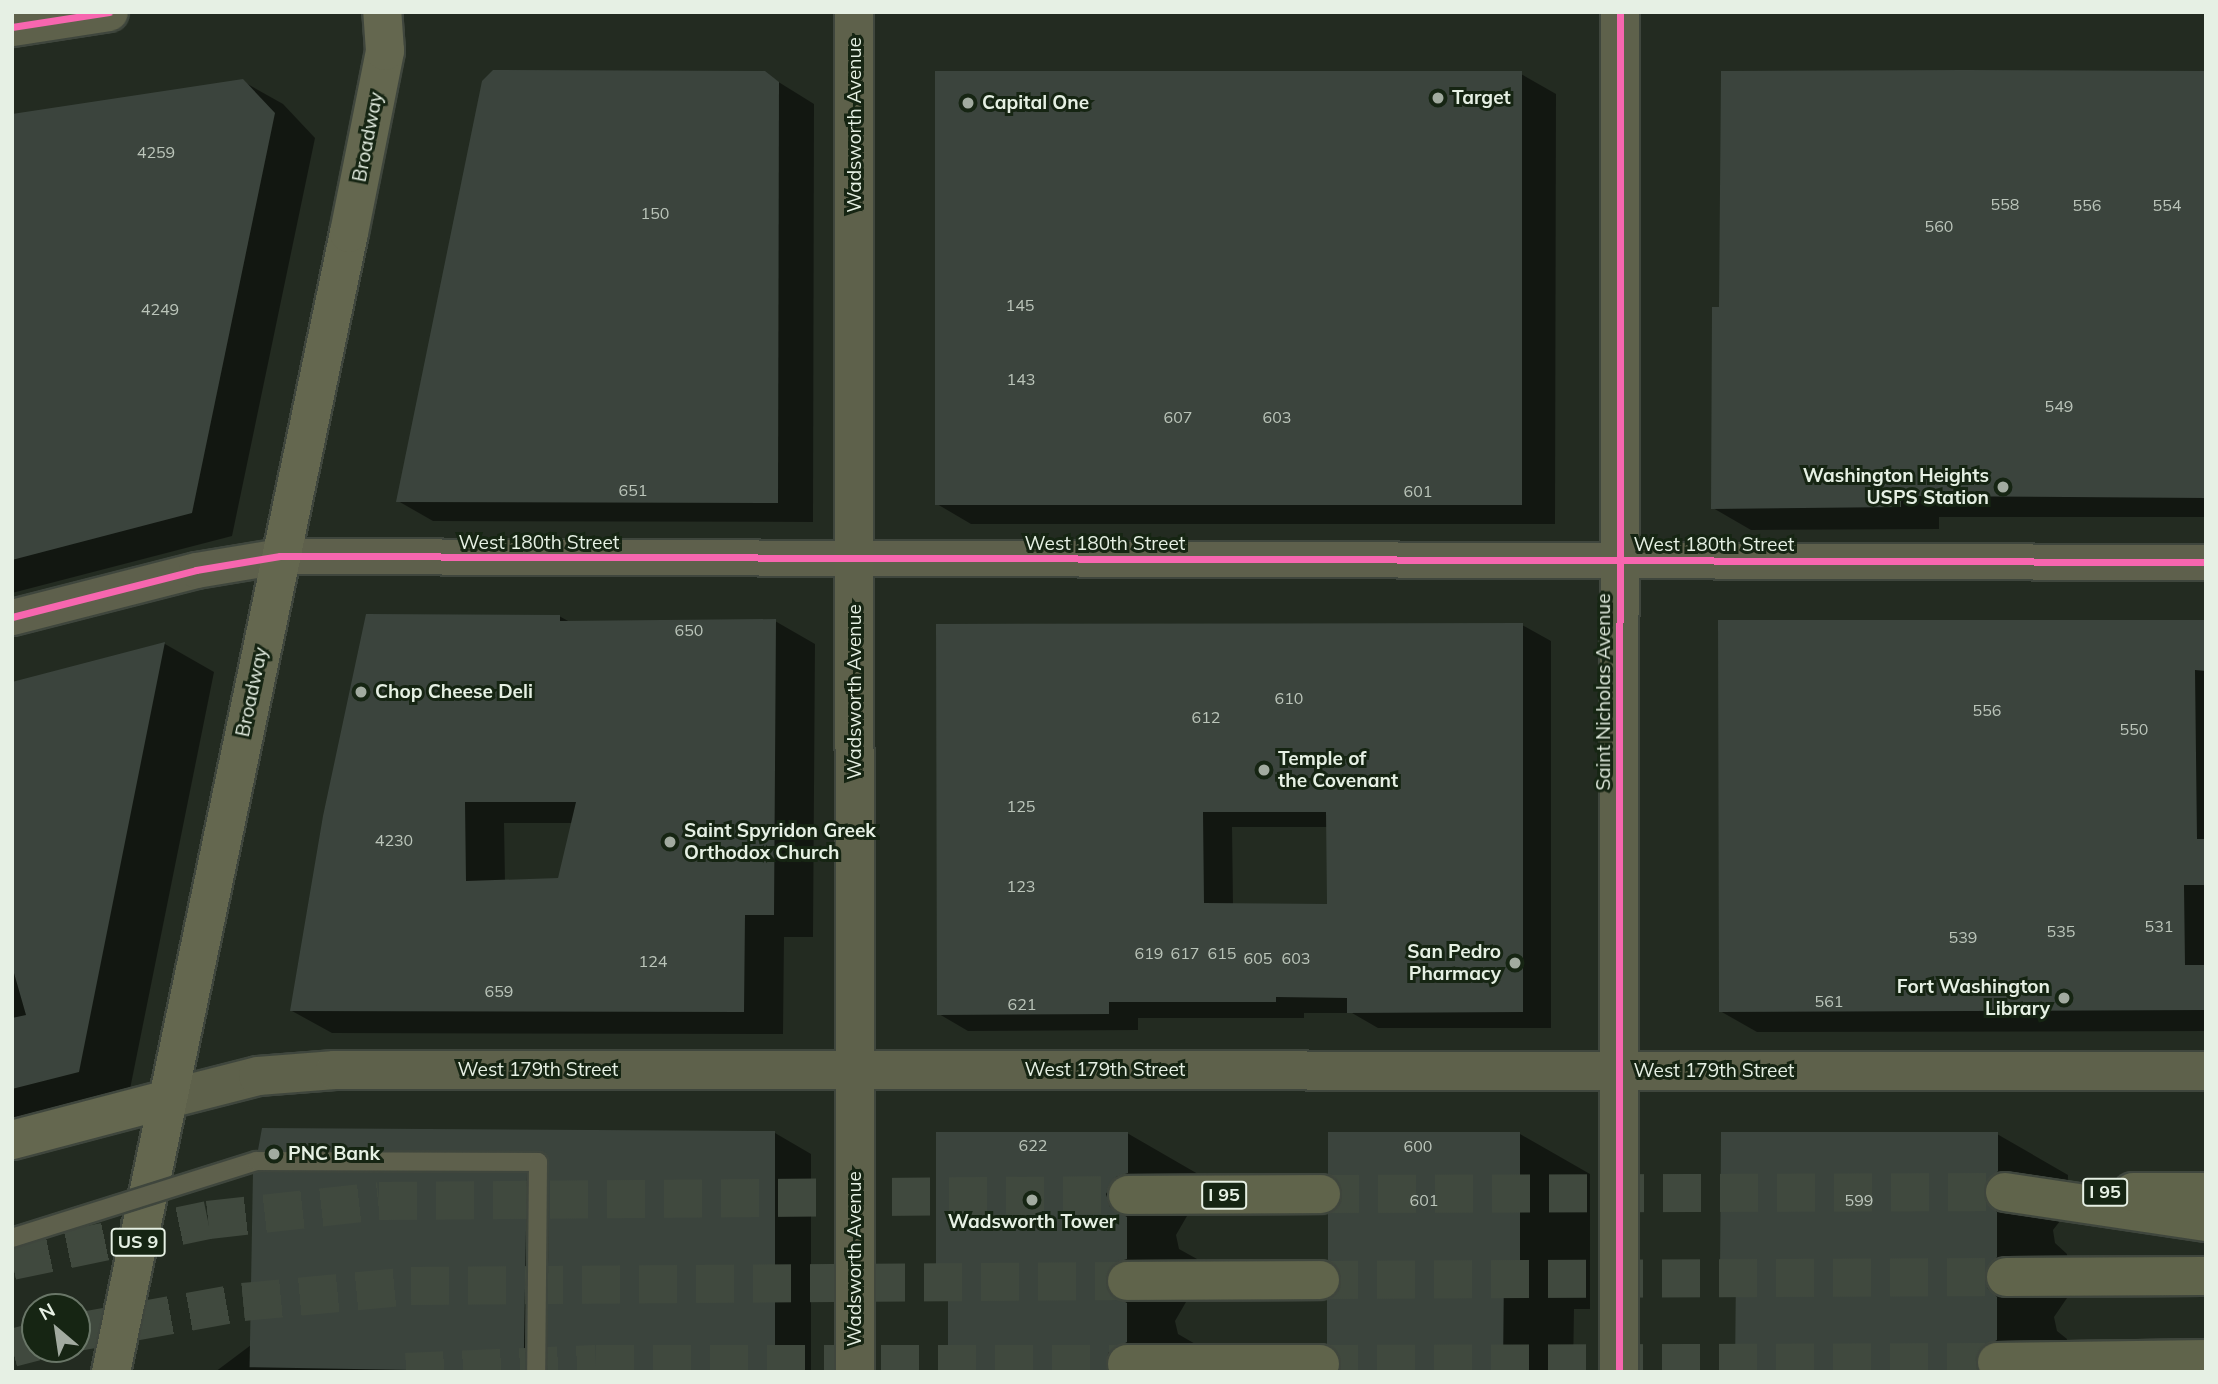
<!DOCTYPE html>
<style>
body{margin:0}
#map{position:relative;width:2218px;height:1384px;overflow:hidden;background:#232b21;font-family:Mulish,sans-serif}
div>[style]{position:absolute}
.shadow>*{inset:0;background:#0007}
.building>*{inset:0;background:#3b443d;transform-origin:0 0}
.highway-tunnel>*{height:38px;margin-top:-19px;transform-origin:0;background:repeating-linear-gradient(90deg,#40493e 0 38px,transparent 0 57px)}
.roads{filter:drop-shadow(2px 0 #3f463d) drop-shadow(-2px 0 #3f463d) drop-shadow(0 2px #3f463d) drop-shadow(0 -2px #3f463d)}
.street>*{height:35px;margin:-17.5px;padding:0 17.5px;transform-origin:17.5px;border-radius:17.5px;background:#5e604c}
.secondary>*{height:38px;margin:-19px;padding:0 19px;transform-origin:19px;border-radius:19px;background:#5e614b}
.primary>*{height:38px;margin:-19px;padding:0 19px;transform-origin:19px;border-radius:19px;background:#64674f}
.highway>*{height:38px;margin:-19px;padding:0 19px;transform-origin:19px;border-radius:19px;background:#60644b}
.bridges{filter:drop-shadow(2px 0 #3f463d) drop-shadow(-2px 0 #3f463d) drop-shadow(0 2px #3f463d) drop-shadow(0 -2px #3f463d)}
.lane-bridge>*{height:18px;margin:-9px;padding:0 9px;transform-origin:9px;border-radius:9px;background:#5e604c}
.cycleway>*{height:7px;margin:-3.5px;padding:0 3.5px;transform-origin:3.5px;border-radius:3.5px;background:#f766af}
.dots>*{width:19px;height:19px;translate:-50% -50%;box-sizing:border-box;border:4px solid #162513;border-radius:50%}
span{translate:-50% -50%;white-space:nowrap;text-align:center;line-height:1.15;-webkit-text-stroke:6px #162513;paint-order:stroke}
.number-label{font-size:16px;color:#bbc5ba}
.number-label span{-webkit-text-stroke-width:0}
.shield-label span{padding:2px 5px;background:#162513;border:2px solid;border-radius:5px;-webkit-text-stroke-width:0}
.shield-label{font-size:18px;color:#e6f0e4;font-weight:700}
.poi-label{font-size:19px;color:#e6f0e4;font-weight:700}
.left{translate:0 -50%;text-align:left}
.right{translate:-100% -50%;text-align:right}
.street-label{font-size:19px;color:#e6f0e4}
.frame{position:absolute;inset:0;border:14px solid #e6f0e4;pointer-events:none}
.north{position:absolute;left:21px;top:1293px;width:70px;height:70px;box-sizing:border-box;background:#162513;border:2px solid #697667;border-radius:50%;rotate:331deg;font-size:19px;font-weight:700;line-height:28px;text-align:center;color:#e6f0e4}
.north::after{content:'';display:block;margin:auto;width:24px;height:32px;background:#a2aba0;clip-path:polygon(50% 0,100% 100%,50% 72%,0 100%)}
</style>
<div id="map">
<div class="shadow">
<div style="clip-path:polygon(764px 73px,814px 104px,813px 522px,433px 521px,398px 501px)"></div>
<div style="clip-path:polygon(2206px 73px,2206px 517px,1939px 517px,1939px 529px,1751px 530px,1713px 508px,1721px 309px)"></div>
<div style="clip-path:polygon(1521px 74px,1556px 94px,1555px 524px,971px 524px,937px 504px)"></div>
<div style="clip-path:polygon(242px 81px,283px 104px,315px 138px,232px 536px,12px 593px,12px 115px)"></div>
<div style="clip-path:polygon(evenodd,559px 616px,570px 622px,775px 621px,815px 644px,813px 937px,784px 937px,783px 1034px,332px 1033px,292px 1011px,559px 616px,504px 823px,572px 823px,560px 880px,505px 882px,504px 823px)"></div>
<div style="clip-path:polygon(2206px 622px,2206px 1031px,1757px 1032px,1720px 1011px)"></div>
<div style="clip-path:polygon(evenodd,1522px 625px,1551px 641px,1551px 1028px,1378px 1028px,1352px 1013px,1304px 1013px,1304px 1018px,1138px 1018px,1138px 1030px,968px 1031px,939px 1014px,937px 626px,1522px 625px,1232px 827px,1328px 827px,1328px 906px,1233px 905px,1232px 827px)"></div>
<div style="clip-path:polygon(165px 644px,214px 672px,128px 1099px,12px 1129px,12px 683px)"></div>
<div style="clip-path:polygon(evenodd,775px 1133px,811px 1154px,811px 1372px,215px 1372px,478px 1175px,296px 1170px,260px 1149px,775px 1133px,521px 1172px,551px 1173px,551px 1189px,521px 1172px)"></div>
<div style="clip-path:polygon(1127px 1133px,1198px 1174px,1197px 1213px,1187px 1216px,1176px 1235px,1179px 1249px,1197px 1259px,1197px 1299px,1186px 1302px,1175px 1321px,1178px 1334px,1197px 1345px,1197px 1372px,950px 1372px,950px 1274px,938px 1267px)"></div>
<div style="clip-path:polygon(1520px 1134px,1590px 1174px,1590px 1309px,1574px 1309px,1573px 1372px,1341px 1372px)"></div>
<div style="clip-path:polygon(1997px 1134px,2068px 1175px,2067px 1212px,2053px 1230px,2055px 1243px,2067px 1254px,2067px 1298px,2054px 1317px,2057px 1331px,2067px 1339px,2067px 1372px,1737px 1372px,1738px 1277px,1722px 1267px)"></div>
</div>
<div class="building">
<div style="clip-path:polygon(493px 70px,765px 71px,779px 82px,778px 503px,396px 502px,482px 81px)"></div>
<div style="clip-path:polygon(1964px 70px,2206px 71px,2206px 498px,1901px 496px,1901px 507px,1711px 509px,1712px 307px,1719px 307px,1721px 71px)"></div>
<div style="left:935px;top:71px;width:587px;height:434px"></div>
<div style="clip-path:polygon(243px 79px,275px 113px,192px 513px,12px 560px,12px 114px)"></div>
<div style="clip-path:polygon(evenodd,366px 614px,560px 615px,560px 621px,776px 619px,774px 915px,745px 915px,744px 1012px,290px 1011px,323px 816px,366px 614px,465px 802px,576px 802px,558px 878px,466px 881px,465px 802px)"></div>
<div style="clip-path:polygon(1718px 620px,2206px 620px,2206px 671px,2195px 670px,2197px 839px,2206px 839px,2206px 885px,2184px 885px,2185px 965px,2206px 965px,2206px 1010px,1719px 1012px)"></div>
<div style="clip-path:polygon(evenodd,1523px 623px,1523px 1012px,1347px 1013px,1347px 998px,1276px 997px,1276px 1002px,1109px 1002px,1109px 1014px,937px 1015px,936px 624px,1523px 623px,1203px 812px,1326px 812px,1327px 904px,1204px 903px,1203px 812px)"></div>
<div style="clip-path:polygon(165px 642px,79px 1072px,12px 1089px,12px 1018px,26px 1015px,12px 966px,12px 682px)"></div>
<div style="clip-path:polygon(262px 1128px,775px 1131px,775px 1372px,547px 1372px,549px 1162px,543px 1152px,258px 1150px)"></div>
<div style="clip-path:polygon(936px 1132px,1128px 1132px,1128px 1173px,1116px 1177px,1106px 1194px,1110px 1207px,1127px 1217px,1127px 1259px,1115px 1263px,1105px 1280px,1109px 1293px,1127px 1303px,1127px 1342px,1108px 1353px,1107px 1372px,948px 1372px,948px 1269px,936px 1268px)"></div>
<div style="clip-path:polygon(1328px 1132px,1520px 1132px,1520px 1269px,1504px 1269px,1503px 1372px,1340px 1372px,1339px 1354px,1327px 1344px,1327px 1300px,1339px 1291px,1342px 1281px,1338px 1268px,1328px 1260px,1328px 1214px,1340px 1205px,1343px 1193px,1339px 1182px,1328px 1174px)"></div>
<div style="clip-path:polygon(1721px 1132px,1998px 1132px,1998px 1171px,1983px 1189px,1985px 1201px,1997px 1212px,1997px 1257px,1984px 1276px,1988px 1289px,1997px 1297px,1997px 1340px,1978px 1351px,1978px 1372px,1735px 1372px,1736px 1269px,1720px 1268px)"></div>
<div style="left:527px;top:1173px;width:199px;height:274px;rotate:91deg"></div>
</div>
<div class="highway-tunnel">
<div style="left:1321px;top:1194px;width:684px;rotate:-0.17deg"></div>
<div style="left:12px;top:1261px;width:200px;rotate:-11.8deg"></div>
<div style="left:208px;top:1220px;width:172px;rotate:-6.3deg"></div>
<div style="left:379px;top:1201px;width:749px;rotate:-0.46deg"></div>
<div style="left:1320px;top:1280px;width:686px;rotate:-0.25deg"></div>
<div style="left:77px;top:1332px;width:169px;rotate:-10.2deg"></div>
<div style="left:243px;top:1302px;width:169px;rotate:-5.4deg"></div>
<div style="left:411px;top:1286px;width:716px;rotate:-0.4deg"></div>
<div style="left:12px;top:1348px;width:24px;rotate:-15deg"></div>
<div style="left:1320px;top:1364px;width:677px;rotate:-0.17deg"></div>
<div style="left:406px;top:1372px;width:190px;rotate:-2.4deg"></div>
<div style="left:596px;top:1364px;width:531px"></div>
</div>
<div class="roads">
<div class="street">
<div style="left:12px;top:617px;width:190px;rotate:-14.3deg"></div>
<div style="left:196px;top:570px;width:85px;rotate:-9.5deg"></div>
<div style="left:280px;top:556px;width:1926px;rotate:0.18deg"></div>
</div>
<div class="secondary">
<div style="left:854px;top:12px;width:1360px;rotate:89.96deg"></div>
<div style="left:12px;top:27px;width:98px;rotate:-8.8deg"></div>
<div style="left:168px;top:1099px;width:93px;rotate:-14.3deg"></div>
<div style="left:258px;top:1076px;width:77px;rotate:-4.5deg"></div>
<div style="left:335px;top:1070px;width:1871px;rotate:0.03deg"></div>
<div style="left:1619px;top:1372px;width:1360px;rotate:-89.96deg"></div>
</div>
<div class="primary">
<div style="left:12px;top:1140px;width:161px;rotate:-14.7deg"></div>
<div style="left:111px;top:1372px;width:1164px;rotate:-78.2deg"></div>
<div style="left:349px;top:233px;width:186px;rotate:-78.8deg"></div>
<div style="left:385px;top:51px;width:39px;rotate:-94deg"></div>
</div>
<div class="highway">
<div style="left:2005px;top:1192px;width:203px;rotate:8.5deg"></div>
<div style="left:2133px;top:1192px;width:72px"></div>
<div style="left:1128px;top:1195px;width:193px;rotate:-0.3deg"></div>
<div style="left:2006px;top:1277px;width:198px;rotate:-0.3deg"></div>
<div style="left:1127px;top:1281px;width:193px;rotate:-0.3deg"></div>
<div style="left:1997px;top:1362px;width:209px;rotate:-0.8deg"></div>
<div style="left:1127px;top:1364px;width:193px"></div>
</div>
</div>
<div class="bridges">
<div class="lane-bridge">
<div style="left:12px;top:1238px;width:256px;rotate:-17.5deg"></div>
<div style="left:256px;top:1161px;width:282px;rotate:0.2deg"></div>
<div style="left:538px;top:1162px;width:210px;rotate:90.5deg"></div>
</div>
</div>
<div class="cycleway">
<div style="left:12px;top:27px;width:98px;rotate:-8.8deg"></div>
<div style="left:12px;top:617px;width:190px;rotate:-14.3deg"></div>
<div style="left:196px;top:570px;width:85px;rotate:-9.5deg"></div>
<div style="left:280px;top:556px;width:1926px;rotate:0.18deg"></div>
<div style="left:1619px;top:1372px;width:1360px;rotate:-89.96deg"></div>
</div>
<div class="dots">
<div style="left:1438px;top:98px;background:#a2aba0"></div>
<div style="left:968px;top:103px;background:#a2aba0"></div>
<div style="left:2003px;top:487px;background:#a2aba0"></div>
<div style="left:361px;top:692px;background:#a2aba0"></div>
<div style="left:1264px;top:770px;background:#a2aba0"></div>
<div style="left:670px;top:842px;background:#a2aba0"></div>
<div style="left:1515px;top:963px;background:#a2aba0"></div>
<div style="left:2064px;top:998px;background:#a2aba0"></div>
<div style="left:274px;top:1154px;background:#a2aba0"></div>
<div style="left:1032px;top:1200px;background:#a2aba0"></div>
</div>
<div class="number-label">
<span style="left:156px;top:152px">4259</span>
<span style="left:2005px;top:204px">558</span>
<span style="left:2087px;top:205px">556</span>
<span style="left:2167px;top:205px">554</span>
<span style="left:655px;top:213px">150</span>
<span style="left:1939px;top:226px">560</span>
<span style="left:1020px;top:305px">145</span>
<span style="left:160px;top:309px">4249</span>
<span style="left:1021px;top:379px">143</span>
<span style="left:2059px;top:406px">549</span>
<span style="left:1178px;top:417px">607</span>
<span style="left:1277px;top:417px">603</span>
<span style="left:633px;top:490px">651</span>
<span style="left:1418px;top:491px">601</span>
<span style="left:689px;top:630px">650</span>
<span style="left:1289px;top:698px">610</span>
<span style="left:1987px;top:710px">556</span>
<span style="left:1206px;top:717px">612</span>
<span style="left:2134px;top:729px">550</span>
<span style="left:1021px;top:806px">125</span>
<span style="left:394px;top:840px">4230</span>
<span style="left:1021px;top:886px">123</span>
<span style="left:2159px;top:926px">531</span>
<span style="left:2061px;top:931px">535</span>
<span style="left:1963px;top:937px">539</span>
<span style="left:1149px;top:953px">619</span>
<span style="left:1185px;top:953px">617</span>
<span style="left:1222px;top:953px">615</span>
<span style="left:1258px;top:958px">605</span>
<span style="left:1296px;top:958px">603</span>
<span style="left:653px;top:961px">124</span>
<span style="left:499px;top:991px">659</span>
<span style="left:1829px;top:1001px">561</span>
<span style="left:1022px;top:1004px">621</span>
<span style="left:1033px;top:1145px">622</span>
<span style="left:1418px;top:1146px">600</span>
<span style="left:1424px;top:1200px">601</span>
<span style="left:1859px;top:1200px">599</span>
</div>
<div class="shield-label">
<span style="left:2105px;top:1192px">I 95</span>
<span style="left:1224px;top:1195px">I 95</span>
<span style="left:138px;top:1242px">US 9</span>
</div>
<div class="poi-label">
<span class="left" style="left:1452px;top:98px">Target</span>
<span class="left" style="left:982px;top:103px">Capital One</span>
<span class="right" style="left:1989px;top:487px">Washington Heights<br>USPS Station</span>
<span class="left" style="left:375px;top:692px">Chop Cheese Deli</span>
<span class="left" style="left:1278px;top:770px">Temple of<br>the Covenant</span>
<span class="left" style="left:684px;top:842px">Saint Spyridon Greek<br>Orthodox Church</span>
<span class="right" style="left:1501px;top:963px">San Pedro<br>Pharmacy</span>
<span class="right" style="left:2050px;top:998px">Fort Washington<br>Library</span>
<span class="left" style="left:288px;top:1154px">PNC Bank</span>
<span style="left:1032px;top:1222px">Wadsworth Tower</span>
</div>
<div class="street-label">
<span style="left:855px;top:125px;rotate:-90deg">Wadsworth Avenue</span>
<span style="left:368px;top:137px;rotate:-79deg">Broadway</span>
<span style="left:539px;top:543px">West 180th Street</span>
<span style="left:1105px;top:544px">West 180th Street</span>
<span style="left:1714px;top:545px">West 180th Street</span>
<span style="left:252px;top:692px;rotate:-78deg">Broadway</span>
<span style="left:855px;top:692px;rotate:-90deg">Wadsworth Avenue</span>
<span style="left:1604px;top:692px;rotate:-90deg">Saint Nicholas Avenue</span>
<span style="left:538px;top:1070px">West 179th Street</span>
<span style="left:1105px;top:1070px">West 179th Street</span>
<span style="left:1714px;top:1071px">West 179th Street</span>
<span style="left:855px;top:1259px;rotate:-90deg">Wadsworth Avenue</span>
</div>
<div class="frame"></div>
<div class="north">N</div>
</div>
